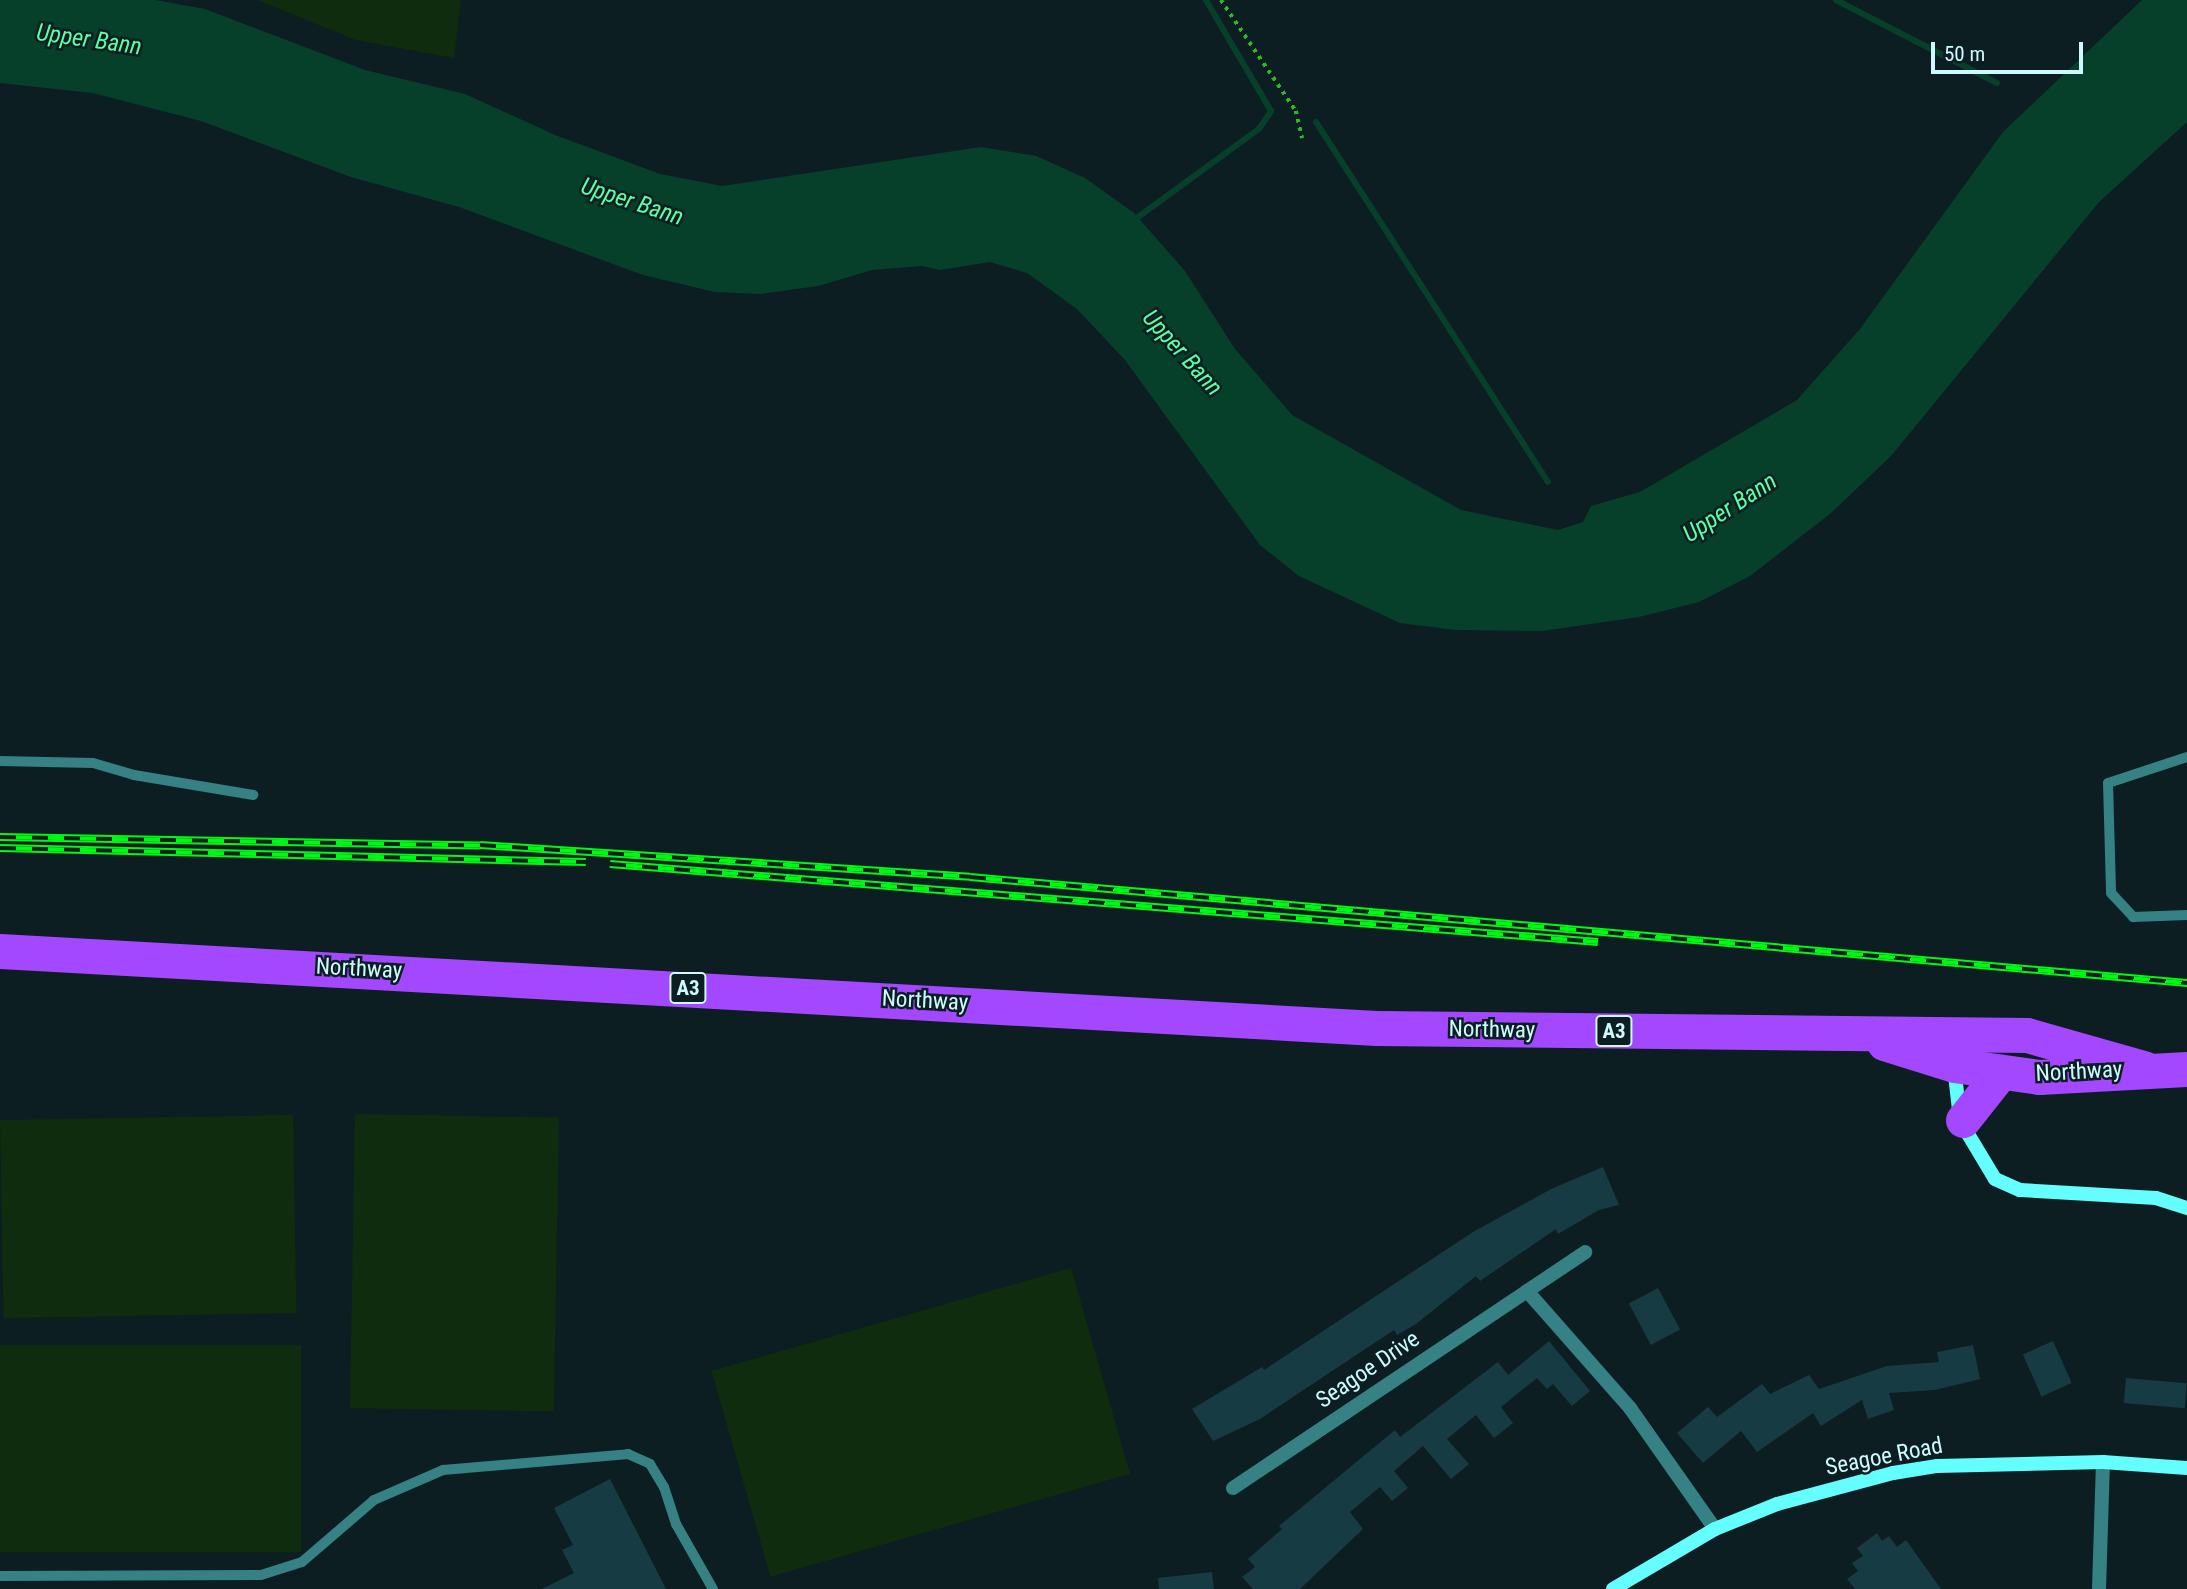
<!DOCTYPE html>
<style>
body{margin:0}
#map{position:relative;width:2187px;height:1589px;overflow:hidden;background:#0c1e22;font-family:"Roboto Condensed",sans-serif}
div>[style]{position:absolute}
.green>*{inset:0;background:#102c0f;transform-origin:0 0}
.water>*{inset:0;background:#07402a}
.stream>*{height:6px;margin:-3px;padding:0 3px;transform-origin:3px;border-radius:3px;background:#07402a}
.building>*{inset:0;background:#173b43;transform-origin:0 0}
.path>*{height:3.5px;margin-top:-1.75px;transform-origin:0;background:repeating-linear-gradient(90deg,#33b728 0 3.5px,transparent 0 8.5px)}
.lane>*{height:10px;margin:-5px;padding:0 5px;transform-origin:5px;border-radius:5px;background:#358183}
.street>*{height:14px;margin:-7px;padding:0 7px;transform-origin:7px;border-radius:7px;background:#358183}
.secondary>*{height:14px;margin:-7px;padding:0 7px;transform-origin:7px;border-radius:7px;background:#64feff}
.highway>*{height:35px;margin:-17.5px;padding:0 17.5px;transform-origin:17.5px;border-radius:17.5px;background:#a448ff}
.rail>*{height:8px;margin-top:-4px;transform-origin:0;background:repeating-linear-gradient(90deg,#0c1e22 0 16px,#00f815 0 32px);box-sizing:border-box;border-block:2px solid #00f815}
span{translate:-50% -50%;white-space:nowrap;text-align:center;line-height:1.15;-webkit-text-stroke:5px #0c1e22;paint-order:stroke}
.shield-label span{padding:2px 5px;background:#0c1e22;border:2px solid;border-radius:5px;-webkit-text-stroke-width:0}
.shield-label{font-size:21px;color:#cdfaff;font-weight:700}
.street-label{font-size:23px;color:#cdfaff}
.water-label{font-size:24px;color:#5bffa4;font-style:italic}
.scale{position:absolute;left:1931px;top:42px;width:152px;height:32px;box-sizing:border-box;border:4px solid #cdfaff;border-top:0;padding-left:9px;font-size:21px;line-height:24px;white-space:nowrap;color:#cdfaff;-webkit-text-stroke:5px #0c1e22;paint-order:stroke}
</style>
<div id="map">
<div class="green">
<div style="clip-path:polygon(257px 0,461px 0,454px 58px,356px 40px)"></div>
<div style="left:355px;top:1114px;width:204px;height:294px;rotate:1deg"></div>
<div style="left:293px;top:1115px;width:198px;height:293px;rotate:89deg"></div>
<div style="left:1071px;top:1268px;width:214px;height:374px;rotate:74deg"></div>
<div style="left:0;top:1345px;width:301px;height:207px"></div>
</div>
<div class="water">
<div style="clip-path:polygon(0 0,155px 0,205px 9px,365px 70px,465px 94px,555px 135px,660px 174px,722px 186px,981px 147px,1036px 156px,1085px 178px,1134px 213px,1185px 271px,1235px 349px,1292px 415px,1461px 510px,1558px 530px,1583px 522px,1591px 506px,1640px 492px,1797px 400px,1860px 329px,2003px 132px,2142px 0,2187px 0,2187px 122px,2099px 202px,1891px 456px,1831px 513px,1750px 576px,1699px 602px,1639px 617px,1542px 631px,1456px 630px,1400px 623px,1299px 576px,1260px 545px,1125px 360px,1077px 309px,1027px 273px,990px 262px,940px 270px,922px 266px,872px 270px,818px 286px,761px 294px,715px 292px,643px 275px,459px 207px,351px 177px,201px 121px,93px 93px,0 83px)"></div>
</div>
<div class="stream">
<div style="left:1836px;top:0;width:181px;rotate:27.3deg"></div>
<div style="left:1316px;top:122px;width:428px;rotate:57.2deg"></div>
<div style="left:1134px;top:220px;width:155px;rotate:-36.1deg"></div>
<div style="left:1259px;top:129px;width:22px;rotate:-56deg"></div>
<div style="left:1271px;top:111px;width:129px;rotate:-120.4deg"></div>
</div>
<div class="building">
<div style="clip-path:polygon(1603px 1167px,1619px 1205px,1599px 1210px,1558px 1234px,1556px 1229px,1480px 1281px,1476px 1276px,1416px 1324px,1397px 1335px,1394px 1330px,1260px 1419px,1213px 1441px,1192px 1409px,1262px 1367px,1264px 1370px,1473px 1232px,1551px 1189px)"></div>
<div style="left:1658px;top:1288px;width:47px;height:33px;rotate:62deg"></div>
<div style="clip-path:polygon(1549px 1341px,1590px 1391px,1572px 1406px,1553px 1384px,1547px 1389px,1537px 1378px,1501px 1407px,1513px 1423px,1494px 1438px,1476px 1415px,1447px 1439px,1469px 1464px,1451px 1479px,1423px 1446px,1394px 1471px,1408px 1488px,1392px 1501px,1380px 1487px,1350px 1512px,1363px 1529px,1300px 1589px,1253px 1589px,1242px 1577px,1255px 1567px,1248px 1559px,1282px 1529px,1279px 1526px,1395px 1430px,1400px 1437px,1498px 1362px,1508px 1375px)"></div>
<div style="left:2053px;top:1341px;width:46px;height:33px;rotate:66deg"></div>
<div style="clip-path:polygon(1973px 1345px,1980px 1379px,1935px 1390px,1889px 1393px,1894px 1410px,1868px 1419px,1862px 1400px,1821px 1426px,1813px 1413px,1757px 1452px,1741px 1431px,1703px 1463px,1677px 1433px,1708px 1407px,1717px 1417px,1762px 1384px,1770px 1394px,1809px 1375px,1819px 1389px,1887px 1366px,1939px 1362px,1937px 1352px)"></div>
<div style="left:2126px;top:1378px;width:61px;height:25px;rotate:5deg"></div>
<div style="clip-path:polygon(610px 1479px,666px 1589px,542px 1589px,574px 1573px,562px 1550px,573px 1545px,554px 1508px)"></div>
<div style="clip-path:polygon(1877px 1533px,1882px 1541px,1889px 1536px,1897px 1547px,1906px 1540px,1941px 1589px,1855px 1589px,1847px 1579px,1858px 1571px,1852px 1563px,1863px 1556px,1857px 1548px)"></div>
<div style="clip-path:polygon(1212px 1572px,1214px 1589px,1159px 1589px,1158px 1578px)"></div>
</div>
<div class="path">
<div style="left:1221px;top:0;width:134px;rotate:56deg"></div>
<div style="left:1296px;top:111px;width:28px;rotate:77deg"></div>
</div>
<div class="lane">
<div style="left:2187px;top:757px;width:83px;rotate:161.8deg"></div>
<div style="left:2108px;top:783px;width:110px;rotate:88.4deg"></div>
<div style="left:2111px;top:893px;width:33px;rotate:47deg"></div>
<div style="left:2133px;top:917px;width:54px;rotate:-2.1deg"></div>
<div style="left:0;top:761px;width:93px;rotate:1.2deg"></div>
<div style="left:93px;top:763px;width:43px;rotate:16.3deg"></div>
<div style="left:134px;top:775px;width:121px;rotate:9.5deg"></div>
<div style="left:0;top:1576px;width:261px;rotate:-0.2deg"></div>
<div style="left:261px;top:1575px;width:43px;rotate:-17.6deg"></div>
<div style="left:302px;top:1562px;width:95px;rotate:-40.7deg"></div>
<div style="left:374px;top:1500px;width:75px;rotate:-23.5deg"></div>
<div style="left:443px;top:1470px;width:186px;rotate:-4.9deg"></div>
<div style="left:628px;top:1454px;width:24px;rotate:24deg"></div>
<div style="left:650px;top:1464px;width:27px;rotate:59deg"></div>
<div style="left:664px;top:1487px;width:39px;rotate:72deg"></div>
<div style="left:676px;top:1524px;width:75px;rotate:60.4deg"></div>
</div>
<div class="street">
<div style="left:1527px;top:1291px;width:156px;rotate:48.6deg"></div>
<div style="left:1630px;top:1408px;width:148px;rotate:54.9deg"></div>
<div style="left:1233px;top:1488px;width:424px;rotate:-33.8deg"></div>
<div style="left:2099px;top:1589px;width:127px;rotate:-88.2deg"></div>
</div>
<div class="secondary">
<div style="left:1954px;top:1066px;width:44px;rotate:83.5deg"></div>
<div style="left:1959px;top:1110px;width:26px;rotate:69deg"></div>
<div style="left:1968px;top:1134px;width:52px;rotate:59deg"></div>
<div style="left:1995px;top:1179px;width:27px;rotate:24deg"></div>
<div style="left:2020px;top:1190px;width:136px;rotate:3.4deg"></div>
<div style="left:2156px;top:1198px;width:33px;rotate:18deg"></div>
<div style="left:1613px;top:1589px;width:118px;rotate:-30.5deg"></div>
<div style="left:1715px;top:1529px;width:67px;rotate:-22deg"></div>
<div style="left:1777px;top:1504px;width:120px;rotate:-15deg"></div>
<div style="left:1893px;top:1473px;width:45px;rotate:-9deg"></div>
<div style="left:1937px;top:1466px;width:166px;rotate:-1.4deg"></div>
<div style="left:2103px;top:1462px;width:84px;rotate:4.1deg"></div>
</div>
<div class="highway">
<div style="left:0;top:951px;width:1378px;rotate:3.2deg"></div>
<div style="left:1376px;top:1028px;width:651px;rotate:0.62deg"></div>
<div style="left:2027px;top:1035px;width:122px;rotate:15.8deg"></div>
<div style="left:1884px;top:1043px;width:73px;rotate:17.4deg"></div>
<div style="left:1954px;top:1065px;width:86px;rotate:8deg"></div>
<div style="left:2039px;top:1077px;width:148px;rotate:-3.1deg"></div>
<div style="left:1963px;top:1120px;width:61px;rotate:-51.6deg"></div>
</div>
<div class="rail">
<div style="left:0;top:837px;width:480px;rotate:1deg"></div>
<div style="left:480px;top:845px;width:491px;rotate:3.7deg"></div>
<div style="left:970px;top:877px;width:1222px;rotate:4.98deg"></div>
<div style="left:0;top:848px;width:586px;rotate:1.37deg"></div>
<div style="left:610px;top:864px;width:991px;rotate:4.51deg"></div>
</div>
<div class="shield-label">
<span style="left:688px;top:988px">A3</span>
<span style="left:1614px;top:1031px">A3</span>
</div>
<div class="street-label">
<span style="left:359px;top:969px;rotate:3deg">Northway</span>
<span style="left:925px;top:1001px;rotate:3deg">Northway</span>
<span style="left:1492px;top:1030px;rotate:1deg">Northway</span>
<span style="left:2079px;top:1072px;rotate:-3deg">Northway</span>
<span style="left:1368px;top:1370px;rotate:-34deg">Seagoe Drive</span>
<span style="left:1884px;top:1457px;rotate:-11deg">Seagoe Road</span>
</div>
<div class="water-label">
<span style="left:89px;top:40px;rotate:8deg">Upper Bann</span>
<span style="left:632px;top:202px;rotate:18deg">Upper Bann</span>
<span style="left:1182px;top:353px;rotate:48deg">Upper Bann</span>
<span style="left:1730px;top:508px;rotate:-33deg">Upper Bann</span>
</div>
<div class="scale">50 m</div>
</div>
